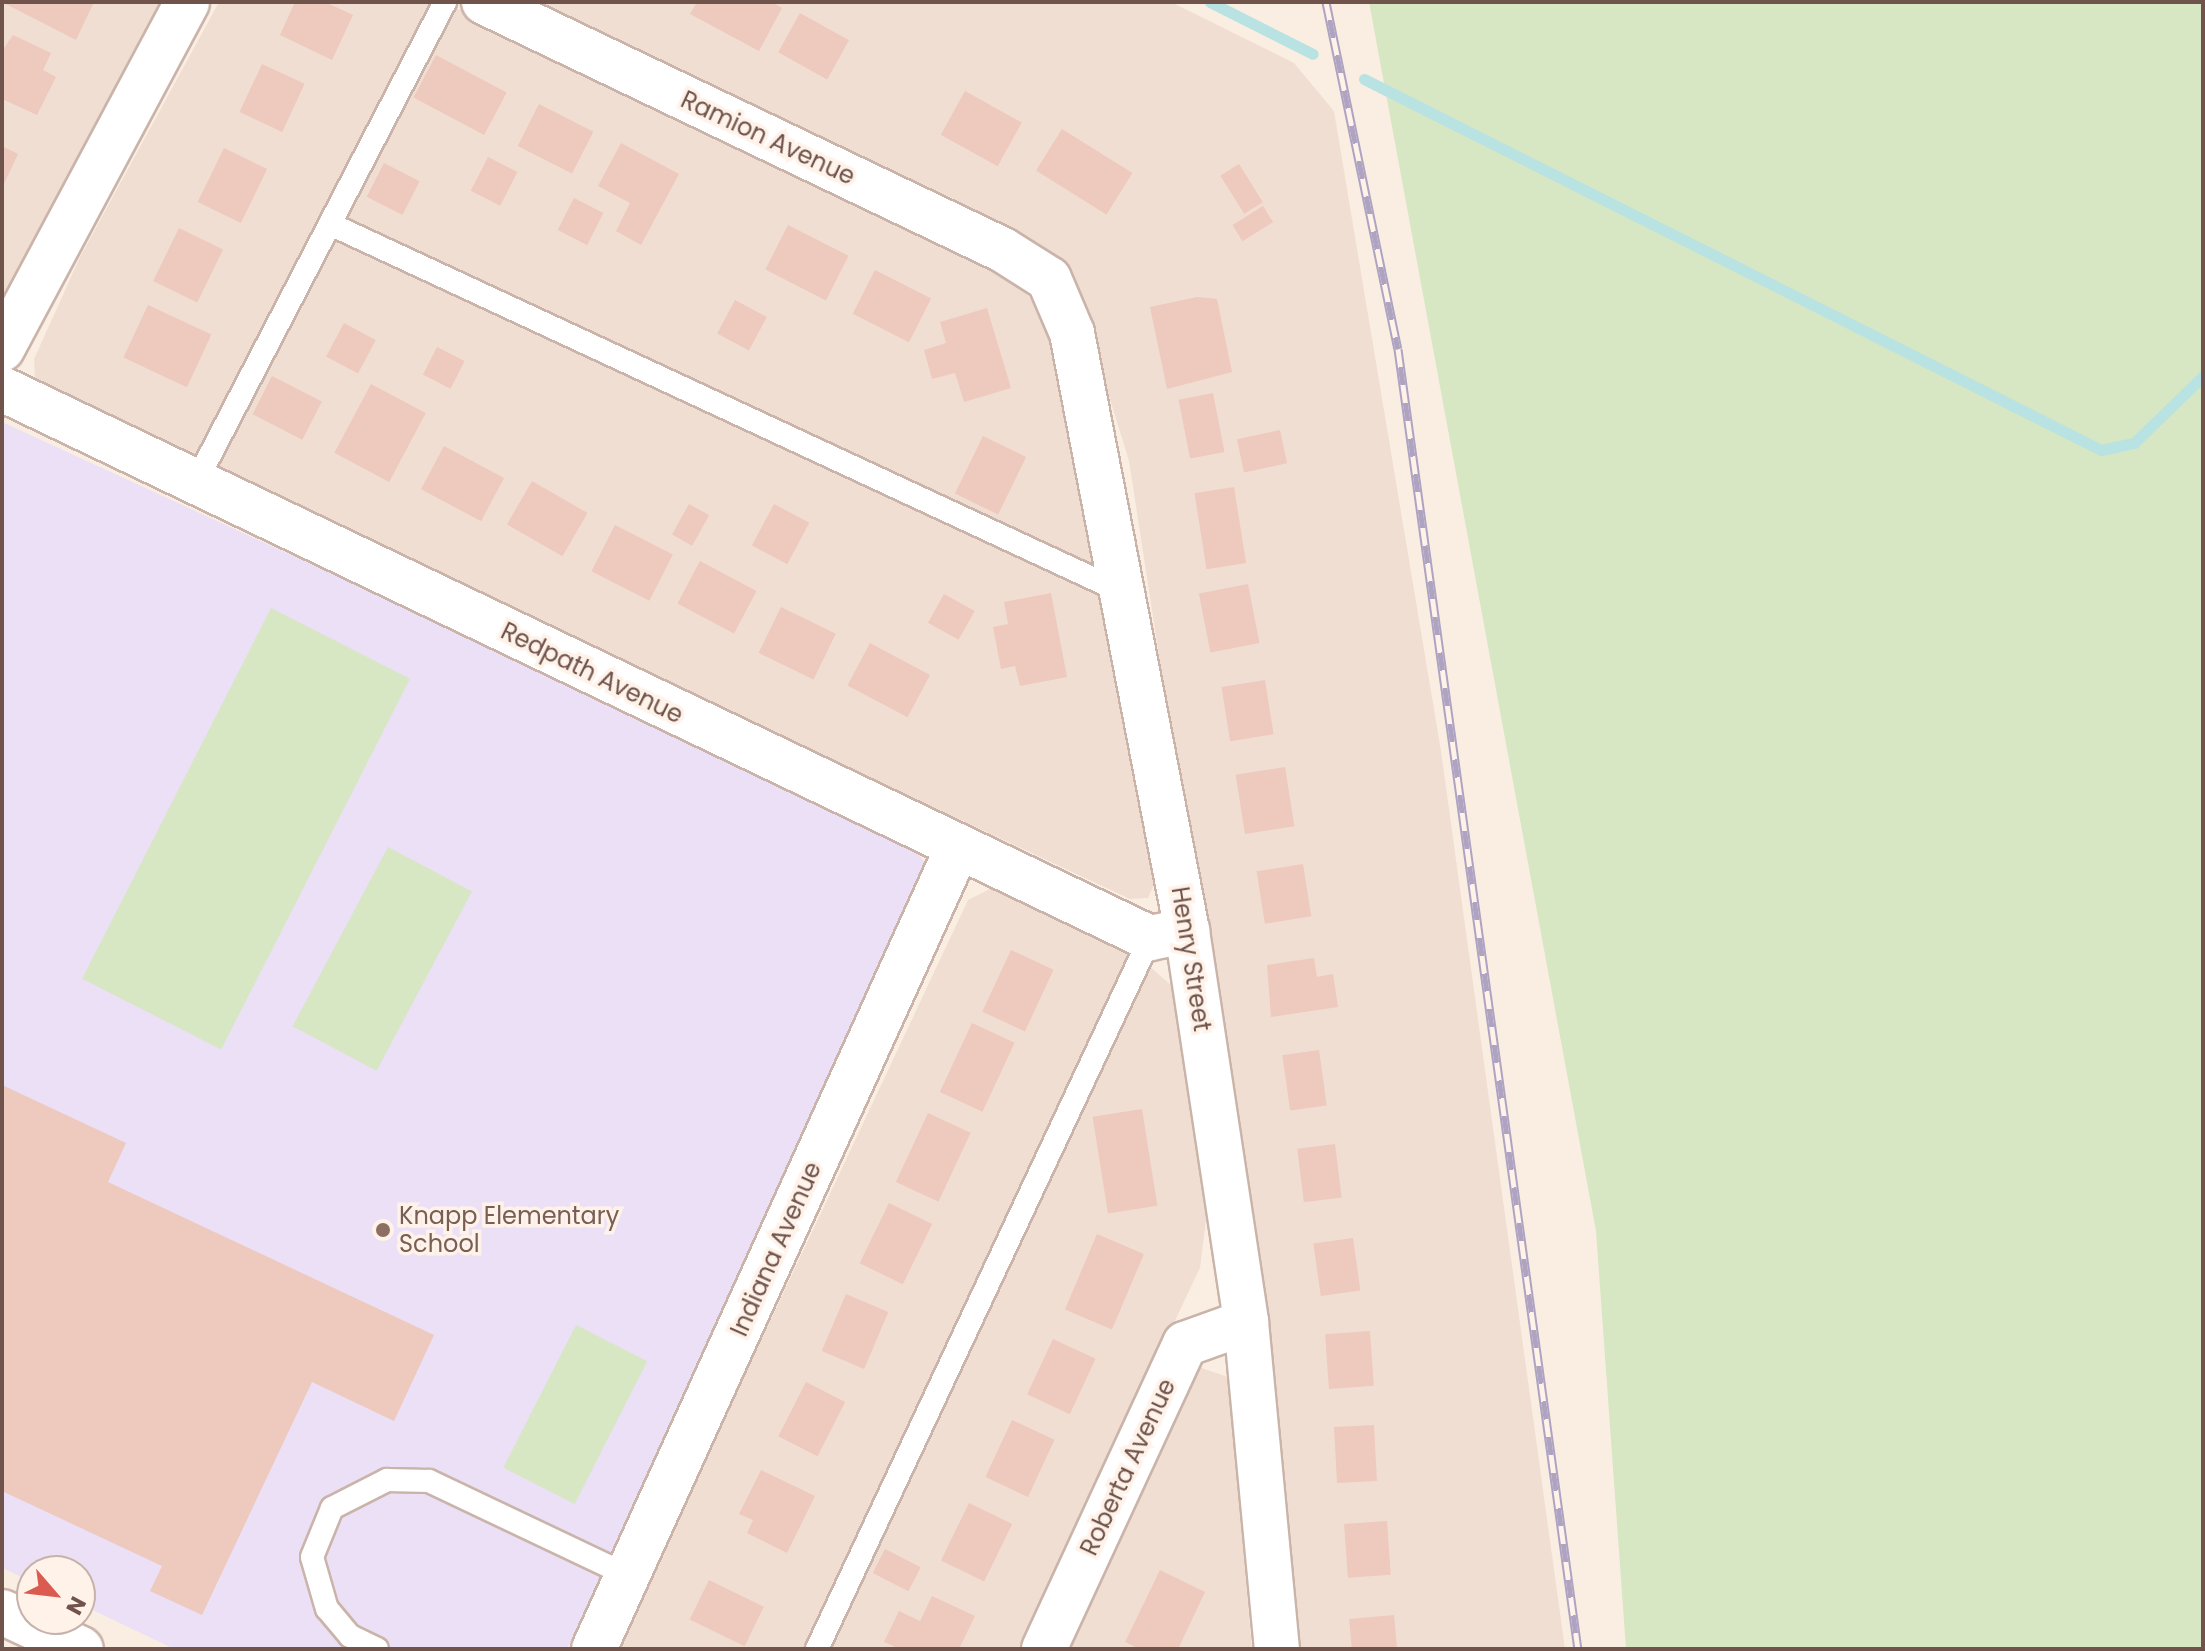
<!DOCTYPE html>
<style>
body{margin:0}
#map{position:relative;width:2205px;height:1651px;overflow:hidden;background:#faeee3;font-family:Poppins,sans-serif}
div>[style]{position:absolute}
.residential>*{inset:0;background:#f1ded2}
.education>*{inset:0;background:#ebe0f6}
.green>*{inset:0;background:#d7e6c3;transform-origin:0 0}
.stream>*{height:11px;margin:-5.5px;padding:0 5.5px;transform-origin:5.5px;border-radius:5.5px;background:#b9e2e2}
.building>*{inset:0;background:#eec9bd;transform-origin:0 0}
.roads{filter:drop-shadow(2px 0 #cab4aa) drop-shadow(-2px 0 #cab4aa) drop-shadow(0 2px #cab4aa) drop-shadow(0 -2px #cab4aa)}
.service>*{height:22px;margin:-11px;padding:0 11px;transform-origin:11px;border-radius:11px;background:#fff}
.minor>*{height:44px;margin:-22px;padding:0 22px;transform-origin:22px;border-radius:22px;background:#fff}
.rail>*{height:9px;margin-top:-4.5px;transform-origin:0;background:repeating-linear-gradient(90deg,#fef2e9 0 18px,#afa3c2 0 36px);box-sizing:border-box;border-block:2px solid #afa3c2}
.dots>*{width:22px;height:22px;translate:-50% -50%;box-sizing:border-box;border:4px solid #fef2e9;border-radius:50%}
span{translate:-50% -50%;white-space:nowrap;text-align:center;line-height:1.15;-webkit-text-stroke:7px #fef2e9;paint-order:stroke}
.street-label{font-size:24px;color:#70534b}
.education-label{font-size:24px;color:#785e54}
.left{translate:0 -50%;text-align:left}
.frame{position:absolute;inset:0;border:4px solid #70534b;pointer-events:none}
.north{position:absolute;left:16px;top:1555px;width:80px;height:80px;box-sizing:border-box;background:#fef2e9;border:2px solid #c5b2aa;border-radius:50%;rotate:118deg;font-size:22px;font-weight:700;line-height:32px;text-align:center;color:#70534b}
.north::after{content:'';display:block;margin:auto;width:28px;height:36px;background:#dc5b50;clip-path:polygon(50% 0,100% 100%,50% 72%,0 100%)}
</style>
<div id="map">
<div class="residential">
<div style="clip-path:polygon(2px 2px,176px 2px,2px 317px)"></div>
<div style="clip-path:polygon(219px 2px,444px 2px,958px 249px,1018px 285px,1049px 318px,1157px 878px,1148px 898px,1130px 899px,616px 659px,35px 378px,34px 359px,80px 257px)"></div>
<div style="clip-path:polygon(538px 2px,1171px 2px,1294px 63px,1334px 111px,1441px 751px,1565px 1649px,1295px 1649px,1281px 1447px,1129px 461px,1069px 266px,958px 201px)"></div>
<div style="clip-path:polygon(996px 886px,1117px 937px,1174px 988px,1206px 1220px,1200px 1268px,1019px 1649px,616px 1649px,968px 900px)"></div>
<div style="clip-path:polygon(1196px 1366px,1228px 1377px,1252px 1649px,1062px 1649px)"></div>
</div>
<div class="education">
<div style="clip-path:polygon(2px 422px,908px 839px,924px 862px,924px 892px,567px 1649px,174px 1649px,80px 1604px,80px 1571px,32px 1571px,32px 1582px,2px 1568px)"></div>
</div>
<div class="green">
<div style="clip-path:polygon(1369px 2px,2203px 2px,2203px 1649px,1626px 1649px,1596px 1231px)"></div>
<div style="left:271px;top:608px;width:156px;height:416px;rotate:27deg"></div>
<div style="left:388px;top:847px;width:95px;height:203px;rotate:28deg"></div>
<div style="left:576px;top:1325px;width:80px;height:160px;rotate:27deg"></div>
</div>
<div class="stream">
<div style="left:1210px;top:2px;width:115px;rotate:26.8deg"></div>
<div style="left:1364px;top:79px;width:825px;rotate:26.72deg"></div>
<div style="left:2101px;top:450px;width:34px;rotate:-12deg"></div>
<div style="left:2134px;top:443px;width:96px;rotate:-44.2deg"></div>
</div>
<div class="building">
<div style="clip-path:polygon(2px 2px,94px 2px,76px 40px)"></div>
<div style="clip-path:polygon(295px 2px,325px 2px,353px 15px,332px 60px,280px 35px)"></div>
<div style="clip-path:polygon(697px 2px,772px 2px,782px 8px,759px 51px,690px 14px)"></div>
<div style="left:800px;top:13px;width:56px;height:45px;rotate:29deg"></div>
<div style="clip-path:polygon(13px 35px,51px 53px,43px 70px,56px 77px,37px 115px,2px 99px,2px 51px)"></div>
<div style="left:436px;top:55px;width:80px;height:48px;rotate:28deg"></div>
<div style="left:262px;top:64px;width:47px;height:53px;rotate:25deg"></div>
<div style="left:965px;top:91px;width:65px;height:50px;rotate:29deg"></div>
<div style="left:539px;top:104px;width:61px;height:47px;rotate:27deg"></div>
<div style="left:1062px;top:129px;width:83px;height:49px;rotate:32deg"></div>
<div style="clip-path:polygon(621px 143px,679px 174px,641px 245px,616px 231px,630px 203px,598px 186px)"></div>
<div style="clip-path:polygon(2px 146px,18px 154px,2px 188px)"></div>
<div style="left:224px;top:148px;width:48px;height:60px;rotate:26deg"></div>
<div style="left:488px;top:157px;width:33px;height:38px;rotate:27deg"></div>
<div style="left:384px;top:163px;width:40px;height:38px;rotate:27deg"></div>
<div style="left:1239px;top:164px;width:45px;height:22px;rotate:58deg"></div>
<div style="left:574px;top:198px;width:33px;height:36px;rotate:27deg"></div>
<div style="left:1263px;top:206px;width:19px;height:36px;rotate:58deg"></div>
<div style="left:788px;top:225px;width:68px;height:50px;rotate:27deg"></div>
<div style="left:179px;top:228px;width:49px;height:59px;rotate:26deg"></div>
<div style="left:875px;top:270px;width:63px;height:49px;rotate:27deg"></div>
<div style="clip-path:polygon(1197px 297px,1217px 299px,1232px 372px,1167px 389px,1150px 307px)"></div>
<div style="left:735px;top:300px;width:36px;height:38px;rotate:28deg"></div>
<div style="left:148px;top:305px;width:70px;height:58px;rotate:25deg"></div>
<div style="clip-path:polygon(987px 308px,1011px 388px,964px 402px,955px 373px,932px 379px,924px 350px,946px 343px,940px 322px)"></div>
<div style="left:344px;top:323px;width:36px;height:38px;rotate:28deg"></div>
<div style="left:437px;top:347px;width:31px;height:31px;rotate:27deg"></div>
<div style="left:272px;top:376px;width:56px;height:43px;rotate:27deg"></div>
<div style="left:371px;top:384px;width:62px;height:78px;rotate:28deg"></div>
<div style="left:1213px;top:393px;width:60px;height:35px;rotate:79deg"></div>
<div style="left:1280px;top:430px;width:34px;height:44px;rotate:78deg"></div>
<div style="left:983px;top:436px;width:48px;height:64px;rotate:26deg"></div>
<div style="left:444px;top:446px;width:68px;height:49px;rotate:28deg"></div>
<div style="left:532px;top:481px;width:64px;height:50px;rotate:30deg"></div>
<div style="left:1234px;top:487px;width:77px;height:40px;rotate:81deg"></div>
<div style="left:689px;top:504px;width:23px;height:35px;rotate:29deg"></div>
<div style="left:774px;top:504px;width:40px;height:47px;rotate:28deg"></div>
<div style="left:615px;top:525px;width:65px;height:52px;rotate:27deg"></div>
<div style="left:700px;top:561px;width:64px;height:48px;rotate:28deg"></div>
<div style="left:1248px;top:584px;width:60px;height:50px;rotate:79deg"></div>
<div style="clip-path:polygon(1051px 593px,1067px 677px,1020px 686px,1015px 666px,1001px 669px,993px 627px,1008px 624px,1004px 602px)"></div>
<div style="left:944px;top:594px;width:35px;height:33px;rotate:29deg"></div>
<div style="left:781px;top:607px;width:61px;height:51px;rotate:26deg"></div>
<div style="left:870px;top:643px;width:68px;height:48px;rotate:28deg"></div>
<div style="left:1265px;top:680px;width:55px;height:44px;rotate:81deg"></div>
<div style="left:1285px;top:767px;width:60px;height:50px;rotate:81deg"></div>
<div style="left:1303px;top:864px;width:53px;height:47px;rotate:81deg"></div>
<div style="left:1011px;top:950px;width:47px;height:68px;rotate:25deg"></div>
<div style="clip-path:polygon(1314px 958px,1317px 977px,1333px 974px,1338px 1007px,1271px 1017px,1267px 965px)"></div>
<div style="left:972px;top:1023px;width:47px;height:76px;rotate:25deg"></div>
<div style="left:1319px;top:1050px;width:56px;height:37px;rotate:82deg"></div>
<div style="clip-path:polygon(2px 1085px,126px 1143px,108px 1182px,434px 1335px,394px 1421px,312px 1382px,202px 1615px,150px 1591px,162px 1566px,2px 1491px)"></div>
<div style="left:1142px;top:1109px;width:98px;height:50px;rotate:81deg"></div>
<div style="left:928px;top:1113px;width:47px;height:76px;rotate:25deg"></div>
<div style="left:1335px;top:1144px;width:54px;height:38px;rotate:83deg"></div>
<div style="left:889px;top:1203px;width:48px;height:67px;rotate:26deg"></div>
<div style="left:1097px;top:1234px;width:51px;height:82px;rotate:23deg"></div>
<div style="left:1353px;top:1238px;width:53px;height:40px;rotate:82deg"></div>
<div style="left:846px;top:1294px;width:46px;height:62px;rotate:23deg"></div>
<div style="left:1370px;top:1331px;width:55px;height:45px;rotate:86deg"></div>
<div style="left:1053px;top:1339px;width:47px;height:61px;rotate:25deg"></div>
<div style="left:806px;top:1382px;width:44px;height:61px;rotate:27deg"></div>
<div style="left:1012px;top:1420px;width:47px;height:63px;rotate:25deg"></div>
<div style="left:1374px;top:1425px;width:56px;height:40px;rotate:87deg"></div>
<div style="clip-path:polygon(761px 1470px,815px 1496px,787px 1553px,747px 1533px,753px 1520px,739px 1514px)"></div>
<div style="left:969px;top:1503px;width:48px;height:64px;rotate:26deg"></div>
<div style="left:1387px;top:1521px;width:54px;height:43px;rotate:86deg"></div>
<div style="left:885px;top:1549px;width:40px;height:27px;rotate:27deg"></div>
<div style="clip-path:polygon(1160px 1570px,1205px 1592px,1178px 1649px,1140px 1649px,1125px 1642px)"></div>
<div style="left:709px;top:1580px;width:61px;height:44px;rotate:26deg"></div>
<div style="clip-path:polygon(932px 1596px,975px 1616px,959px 1649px,900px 1649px,884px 1642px,899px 1611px,920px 1621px)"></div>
<div style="left:1394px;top:1615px;width:34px;height:45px;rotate:85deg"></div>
</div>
<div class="roads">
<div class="service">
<div style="left:330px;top:224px;width:873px;rotate:24.92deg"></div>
<div style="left:196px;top:482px;width:541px;rotate:-62.58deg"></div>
<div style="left:377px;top:1649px;width:30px;rotate:-154deg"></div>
<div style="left:350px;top:1636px;width:35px;rotate:-130deg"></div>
<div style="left:327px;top:1609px;width:54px;rotate:-106.1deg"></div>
<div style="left:312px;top:1557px;width:53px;rotate:-67.8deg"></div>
<div style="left:332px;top:1508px;width:62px;rotate:-27deg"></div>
<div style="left:387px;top:1480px;width:42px;rotate:1.4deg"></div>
<div style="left:429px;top:1481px;width:219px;rotate:25.4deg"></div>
<div style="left:817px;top:1649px;width:785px;rotate:-64.9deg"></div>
</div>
<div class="minor">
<div style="left:484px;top:2px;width:575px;rotate:25.54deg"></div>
<div style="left:1003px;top:250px;width:54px;rotate:32.2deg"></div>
<div style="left:1049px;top:279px;width:59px;rotate:66.9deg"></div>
<div style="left:1072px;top:333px;width:609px;rotate:79.11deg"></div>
<div style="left:1187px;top:931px;width:395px;rotate:81.4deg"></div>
<div style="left:1246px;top:1322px;width:328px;rotate:84.6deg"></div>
<div style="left:2px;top:349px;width:393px;rotate:-61.9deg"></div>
<div style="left:2px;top:389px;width:1273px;rotate:25.56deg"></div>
<div style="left:1150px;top:938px;width:38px;rotate:-11deg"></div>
<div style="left:2px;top:1612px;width:87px;rotate:25.1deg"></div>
<div style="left:594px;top:1649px;width:879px;rotate:-65.59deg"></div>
<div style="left:1044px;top:1649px;width:336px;rotate:-65.2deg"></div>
<div style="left:1185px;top:1344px;width:65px;rotate:-19.8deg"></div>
</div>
</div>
<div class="rail">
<div style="left:1326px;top:2px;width:354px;rotate:78.3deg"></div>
<div style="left:1398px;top:349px;width:1312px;rotate:82.12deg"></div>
</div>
<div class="dots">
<div style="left:383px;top:1230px;background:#8d6e63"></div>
</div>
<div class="street-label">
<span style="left:768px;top:138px;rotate:25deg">Ramion Avenue</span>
<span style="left:592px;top:673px;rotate:26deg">Redpath Avenue</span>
<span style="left:1191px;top:959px;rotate:81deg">Henry Street</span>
<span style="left:776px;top:1249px;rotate:-66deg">Indiana Avenue</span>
<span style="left:1128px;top:1467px;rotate:-65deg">Roberta Avenue</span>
</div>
<div class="education-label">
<span class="left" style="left:399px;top:1230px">Knapp Elementary<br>School</span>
</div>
<div class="frame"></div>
<div class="north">N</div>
</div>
